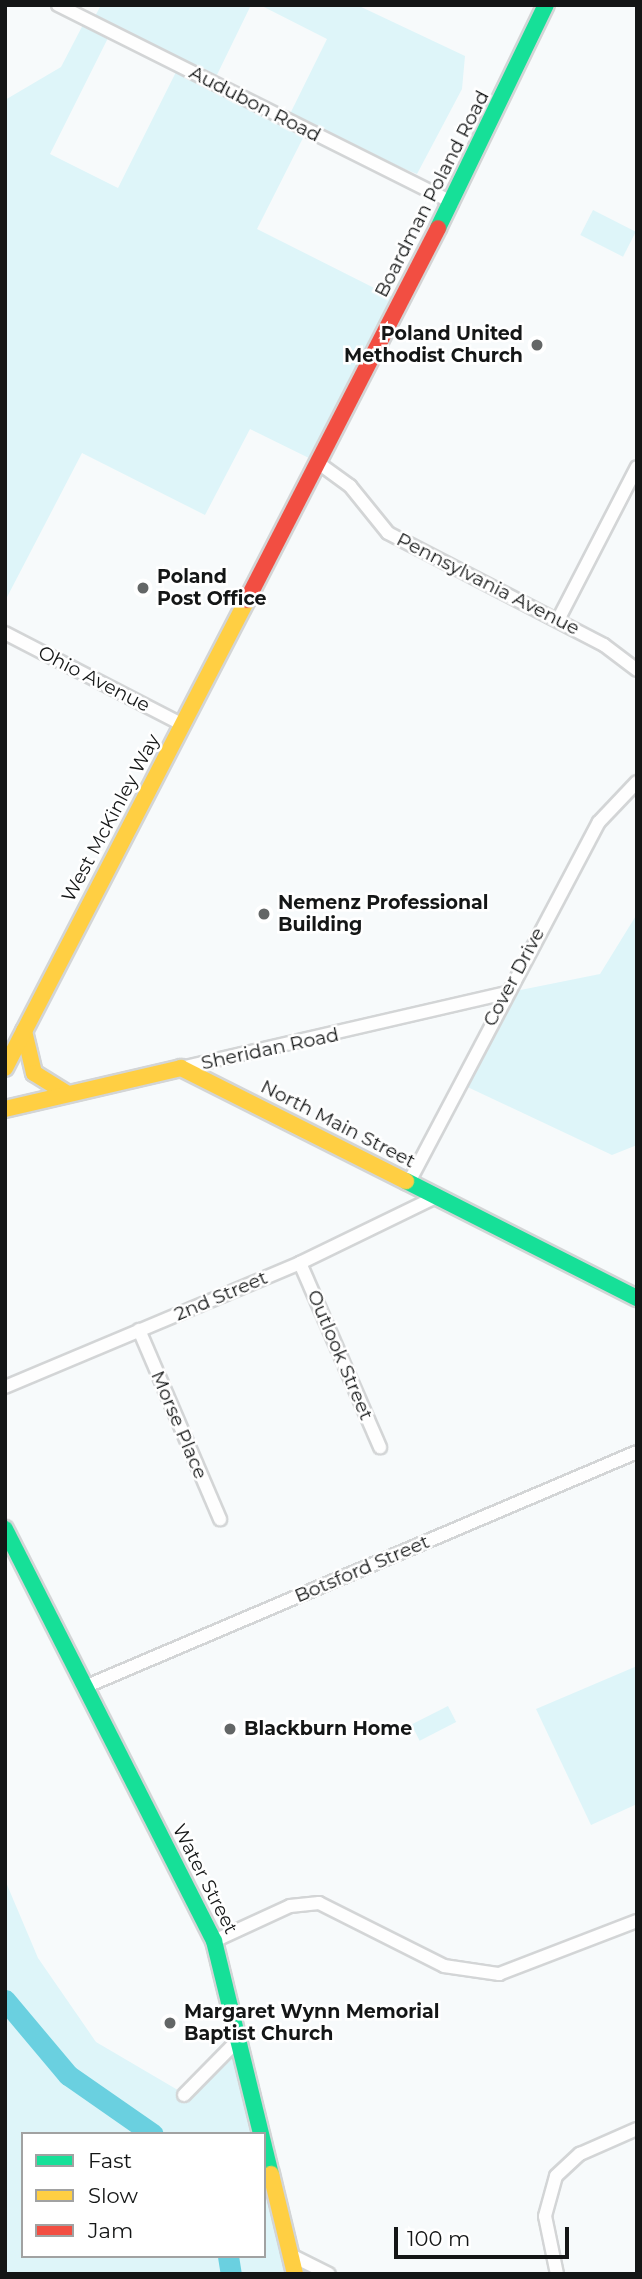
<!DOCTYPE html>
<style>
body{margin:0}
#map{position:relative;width:642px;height:2279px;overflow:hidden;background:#f7fafb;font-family:Montserrat,sans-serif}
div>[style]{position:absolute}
.green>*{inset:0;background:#def5f9;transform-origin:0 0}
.river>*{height:21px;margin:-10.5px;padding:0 10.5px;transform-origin:10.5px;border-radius:10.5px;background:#6ad0e0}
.roads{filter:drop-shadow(2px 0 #d3d5d6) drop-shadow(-2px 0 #d3d5d6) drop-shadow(0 2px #d3d5d6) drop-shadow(0 -2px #d3d5d6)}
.street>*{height:12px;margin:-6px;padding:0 6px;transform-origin:6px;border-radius:6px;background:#fefefe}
.fast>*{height:16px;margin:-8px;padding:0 8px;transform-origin:8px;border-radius:8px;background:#16e098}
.slow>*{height:16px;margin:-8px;padding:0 8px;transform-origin:8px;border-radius:8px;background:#ffcf43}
.jam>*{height:16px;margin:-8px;padding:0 8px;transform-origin:8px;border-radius:8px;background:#f24e42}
.dots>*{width:19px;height:19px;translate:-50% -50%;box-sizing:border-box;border:4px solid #fff;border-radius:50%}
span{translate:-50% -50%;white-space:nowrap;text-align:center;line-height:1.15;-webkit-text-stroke:5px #fff;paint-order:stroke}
.street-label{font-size:19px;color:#141616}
.poi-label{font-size:19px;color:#141616;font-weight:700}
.right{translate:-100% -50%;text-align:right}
.left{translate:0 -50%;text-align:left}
.frame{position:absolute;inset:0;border:7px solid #141616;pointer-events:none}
.legend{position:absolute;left:21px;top:2132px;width:245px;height:126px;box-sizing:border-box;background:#fff;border:2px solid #a1a2a2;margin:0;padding:9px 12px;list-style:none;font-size:21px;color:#141616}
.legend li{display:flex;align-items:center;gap:14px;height:35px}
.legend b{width:35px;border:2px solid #a1a2a2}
.scale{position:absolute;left:394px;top:2227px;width:175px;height:32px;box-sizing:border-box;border:4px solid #141616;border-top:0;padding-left:9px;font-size:21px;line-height:24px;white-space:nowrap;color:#141616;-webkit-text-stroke:5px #fff;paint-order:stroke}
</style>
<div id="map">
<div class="green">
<div style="clip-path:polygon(evenodd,101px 5px,251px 5px,213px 83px,287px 120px,327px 39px,260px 5px,357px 5px,465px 56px,462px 89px,417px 174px,307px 130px,257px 229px,400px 301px,317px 462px,250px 429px,205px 515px,82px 453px,5px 601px,5px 100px,61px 67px,86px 19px,92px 22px,101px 5px,111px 32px,179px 66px,118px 188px,50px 154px,111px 32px)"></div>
<div style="left:593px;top:210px;width:48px;height:28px;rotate:27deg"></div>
<div style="clip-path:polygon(637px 914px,637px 1145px,612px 1155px,459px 1083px,505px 993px,600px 974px)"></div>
<div style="clip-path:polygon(637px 1666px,637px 1804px,591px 1825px,536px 1709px)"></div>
<div style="left:448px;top:1706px;width:18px;height:41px;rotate:63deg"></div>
<div style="clip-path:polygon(evenodd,5px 1880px,38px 1958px,96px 2042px,188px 2096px,237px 2041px,293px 2256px,329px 2274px,5px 2274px,5px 1880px,23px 2134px,264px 2134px,264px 2256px,23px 2256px,23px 2134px)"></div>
</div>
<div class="river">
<div style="left:5px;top:2000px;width:98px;rotate:50deg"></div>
<div style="left:68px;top:2075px;width:103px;rotate:34.8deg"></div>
<div style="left:228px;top:2256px;width:18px;rotate:81deg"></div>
</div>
<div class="roads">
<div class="street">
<div style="left:58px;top:5px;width:441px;rotate:26.6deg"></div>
<div style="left:317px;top:462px;width:41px;rotate:36deg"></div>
<div style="left:350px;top:486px;width:60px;rotate:51deg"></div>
<div style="left:388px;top:533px;width:243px;rotate:27.4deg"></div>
<div style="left:604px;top:645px;width:41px;rotate:37.1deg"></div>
<div style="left:558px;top:620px;width:172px;rotate:-62.7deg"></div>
<div style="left:5px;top:633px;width:200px;rotate:27.3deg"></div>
<div style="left:181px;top:1068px;width:333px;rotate:-13deg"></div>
<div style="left:408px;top:1184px;width:409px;rotate:-62.2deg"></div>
<div style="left:599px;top:822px;width:55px;rotate:-46.5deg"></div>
<div style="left:300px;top:1263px;width:201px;rotate:66.5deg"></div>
<div style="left:139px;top:1330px;width:206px;rotate:66.8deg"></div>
<div style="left:5px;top:1387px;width:320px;rotate:-22.8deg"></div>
<div style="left:300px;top:1263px;width:149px;rotate:-25.9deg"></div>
<div style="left:87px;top:1686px;width:598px;rotate:-23.05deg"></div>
<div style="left:214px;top:1941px;width:84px;rotate:-24.7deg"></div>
<div style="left:290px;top:1906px;width:29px;rotate:-6deg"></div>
<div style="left:319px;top:1903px;width:140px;rotate:26.7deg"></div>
<div style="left:444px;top:1966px;width:56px;rotate:8.3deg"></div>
<div style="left:499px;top:1974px;width:148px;rotate:-21deg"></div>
<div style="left:184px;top:2095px;width:76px;rotate:-45.5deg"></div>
<div style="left:293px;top:2256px;width:40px;rotate:26.6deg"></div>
<div style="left:557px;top:2274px;width:59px;rotate:-101.7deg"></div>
<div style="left:545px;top:2216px;width:41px;rotate:-74.6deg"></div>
<div style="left:556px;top:2176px;width:33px;rotate:-43deg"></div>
<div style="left:580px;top:2154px;width:62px;rotate:-23.7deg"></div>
</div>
<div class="fast">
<div style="left:438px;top:228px;width:248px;rotate:-64.2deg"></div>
<div style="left:406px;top:1181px;width:259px;rotate:26.9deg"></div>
<div style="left:5px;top:1529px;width:462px;rotate:63.1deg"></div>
<div style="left:214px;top:1941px;width:240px;rotate:76.3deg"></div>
</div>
<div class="slow">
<div style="left:24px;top:1031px;width:43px;rotate:76.6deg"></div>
<div style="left:34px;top:1073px;width:38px;rotate:32deg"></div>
<div style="left:5px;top:1068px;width:527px;rotate:-62.66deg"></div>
<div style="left:5px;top:1109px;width:181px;rotate:-13.1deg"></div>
<div style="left:181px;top:1068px;width:252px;rotate:26.7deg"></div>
<div style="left:271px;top:2174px;width:103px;rotate:76.5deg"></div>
</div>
<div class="jam">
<div style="left:247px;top:600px;width:418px;rotate:-62.8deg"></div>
</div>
</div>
<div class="dots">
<div style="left:537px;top:345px;background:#636666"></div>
<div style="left:143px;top:588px;background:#636666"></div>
<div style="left:264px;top:914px;background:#636666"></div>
<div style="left:230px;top:1729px;background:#636666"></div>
<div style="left:170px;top:2023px;background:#636666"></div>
</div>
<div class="street-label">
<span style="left:255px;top:104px;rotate:27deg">Audubon Road</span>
<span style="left:432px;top:194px;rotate:-63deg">Boardman Poland Road</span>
<span style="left:488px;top:584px;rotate:27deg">Pennsylvania Avenue</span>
<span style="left:94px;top:679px;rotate:27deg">Ohio Avenue</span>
<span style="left:111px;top:818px;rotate:-62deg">West McKinley Way</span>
<span style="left:514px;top:977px;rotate:-62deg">Cover Drive</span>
<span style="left:270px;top:1049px;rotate:-12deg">Sheridan Road</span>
<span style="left:338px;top:1124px;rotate:27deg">North Main Street</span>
<span style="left:221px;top:1296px;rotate:-23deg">2nd Street</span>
<span style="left:340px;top:1355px;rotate:67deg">Outlook Street</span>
<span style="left:179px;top:1425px;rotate:67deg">Morse Place</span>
<span style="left:362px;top:1569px;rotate:-23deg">Botsford Street</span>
<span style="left:205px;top:1879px;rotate:63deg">Water Street</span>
</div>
<div class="poi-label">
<span class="right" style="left:523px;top:345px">Poland United<br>Methodist Church</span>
<span class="left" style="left:157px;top:588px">Poland<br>Post Office</span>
<span class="left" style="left:278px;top:914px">Nemenz Professional<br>Building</span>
<span class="left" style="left:244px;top:1729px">Blackburn Home</span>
<span class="left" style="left:184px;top:2023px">Margaret Wynn Memorial<br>Baptist Church</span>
</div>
<div class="frame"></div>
<ul class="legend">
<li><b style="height:9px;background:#16e098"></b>Fast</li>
<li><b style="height:9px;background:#ffcf43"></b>Slow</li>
<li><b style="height:9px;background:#f24e42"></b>Jam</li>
</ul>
<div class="scale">100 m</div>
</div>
